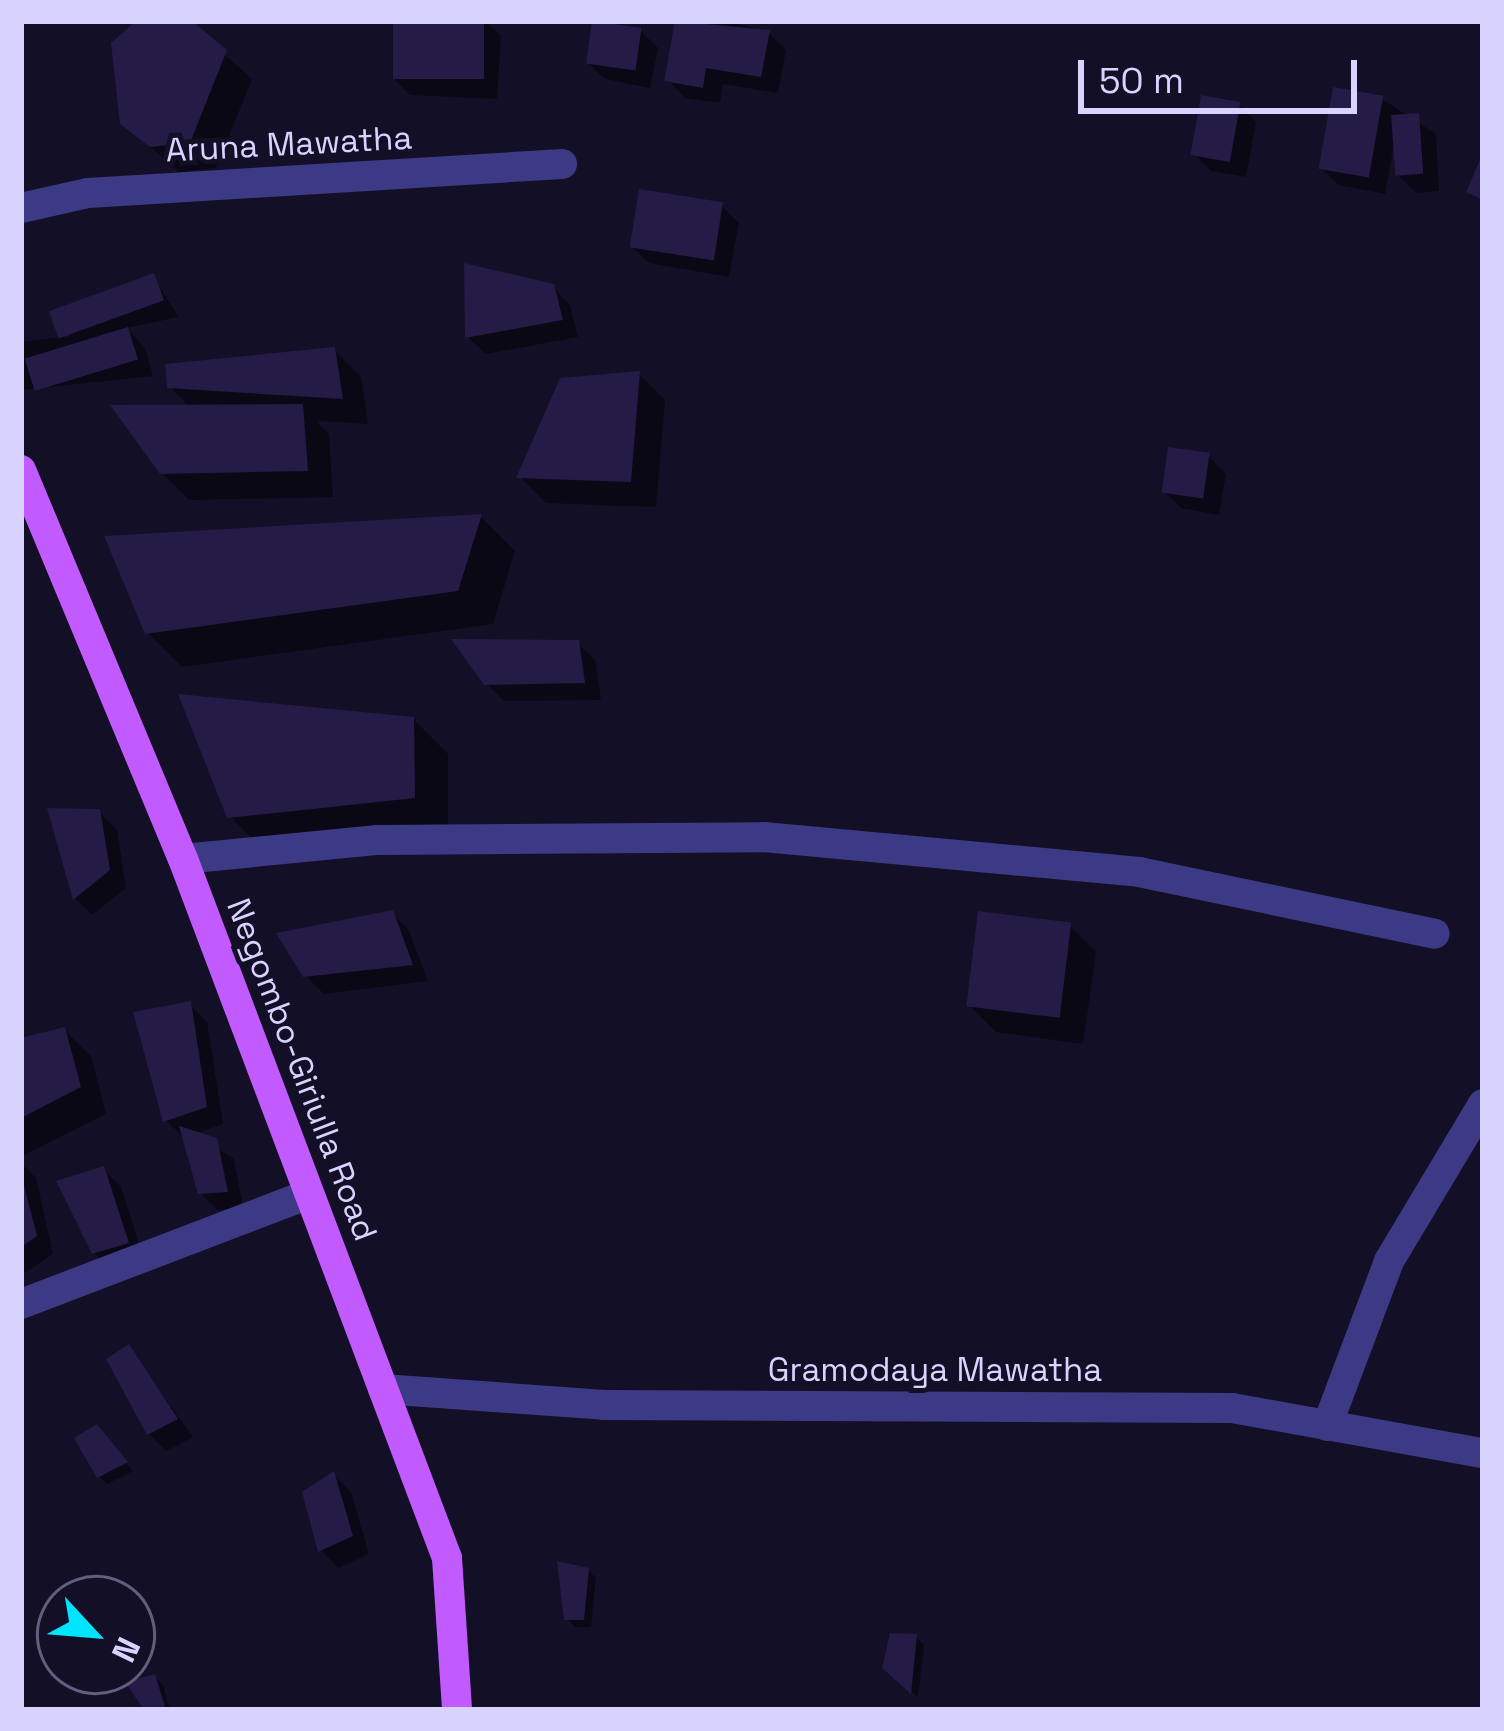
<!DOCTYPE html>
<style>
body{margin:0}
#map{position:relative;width:1504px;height:1731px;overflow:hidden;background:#130f26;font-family:"Space Grotesk",sans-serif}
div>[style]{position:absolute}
.shadow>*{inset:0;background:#0007}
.building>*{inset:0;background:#241b47;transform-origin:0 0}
.minor>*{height:30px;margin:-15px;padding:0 15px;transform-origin:15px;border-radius:15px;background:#3d3a85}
.major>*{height:30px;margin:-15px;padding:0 15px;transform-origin:15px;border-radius:15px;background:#c25bff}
span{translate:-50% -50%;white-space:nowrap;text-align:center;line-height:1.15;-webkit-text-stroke:10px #130f26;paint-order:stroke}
.street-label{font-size:33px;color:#d9d4ff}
.frame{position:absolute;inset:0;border:24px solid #d9d4ff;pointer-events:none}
.north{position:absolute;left:36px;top:1575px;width:120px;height:120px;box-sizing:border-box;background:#130f26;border:3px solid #625e7d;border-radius:50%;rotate:116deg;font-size:33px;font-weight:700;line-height:48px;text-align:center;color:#d9d4ff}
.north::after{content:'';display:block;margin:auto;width:42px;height:54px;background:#00e5ff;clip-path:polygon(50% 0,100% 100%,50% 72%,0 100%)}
.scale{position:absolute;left:1078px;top:60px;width:279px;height:54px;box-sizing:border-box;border:6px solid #d9d4ff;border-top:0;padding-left:15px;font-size:36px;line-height:42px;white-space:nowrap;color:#d9d4ff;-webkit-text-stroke:9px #130f26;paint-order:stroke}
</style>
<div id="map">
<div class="shadow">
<div style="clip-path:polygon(141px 21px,187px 21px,252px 79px,216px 168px,179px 172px,123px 123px)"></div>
<div style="clip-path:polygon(396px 21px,485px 21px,501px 36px,497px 99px,410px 95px,393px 78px)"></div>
<div style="clip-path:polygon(678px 21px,727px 21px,768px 32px,786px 50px,778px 93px,723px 84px,720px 103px,685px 98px,668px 80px)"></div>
<div style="clip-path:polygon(641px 31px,658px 48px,650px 88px,605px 79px,587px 62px)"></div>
<div style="clip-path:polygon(1382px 99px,1436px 134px,1439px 191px,1416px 193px,1398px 175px,1394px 144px,1385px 194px,1339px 185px,1321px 168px)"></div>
<div style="clip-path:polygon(1238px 104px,1256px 122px,1246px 177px,1211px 171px,1194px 154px)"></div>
<div style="clip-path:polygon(721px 206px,739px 223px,729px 277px,649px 263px,631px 246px)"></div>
<div style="clip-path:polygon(153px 277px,179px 317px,126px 328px,145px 348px,153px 376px,21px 390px,21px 342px,71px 336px,57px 322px)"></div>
<div style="clip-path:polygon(552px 286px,570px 305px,578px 337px,486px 354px,468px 337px)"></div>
<div style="clip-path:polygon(334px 350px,361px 377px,368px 424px,316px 421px,329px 434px,333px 497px,189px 500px,162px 473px,191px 408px,170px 387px)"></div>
<div style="clip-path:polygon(639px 374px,665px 400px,656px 507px,546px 503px,520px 477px)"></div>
<div style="clip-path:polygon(1208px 456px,1226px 474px,1219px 515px,1181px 508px,1164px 491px)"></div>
<div style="clip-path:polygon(481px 517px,515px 551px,493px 624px,182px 667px,147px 632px)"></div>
<div style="clip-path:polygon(577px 643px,595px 660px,601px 700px,504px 701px,486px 683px)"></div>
<div style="clip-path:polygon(413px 719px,448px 754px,448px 832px,265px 852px,230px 816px)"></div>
<div style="clip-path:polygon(51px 811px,99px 812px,117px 830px,126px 888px,92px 915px,75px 898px)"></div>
<div style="clip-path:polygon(392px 913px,409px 931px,428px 981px,324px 994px,306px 976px)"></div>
<div style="clip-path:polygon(1070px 926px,1096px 952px,1083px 1044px,996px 1032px,969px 1005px)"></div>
<div style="clip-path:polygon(190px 1005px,207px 1022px,223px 1124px,194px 1134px,234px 1159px,243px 1208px,218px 1210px,200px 1193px,183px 1137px,166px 1120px)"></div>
<div style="clip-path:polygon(64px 1030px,91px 1056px,106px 1114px,21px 1157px,21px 1041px)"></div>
<div style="clip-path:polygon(21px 1163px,36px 1178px,53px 1254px,23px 1274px)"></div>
<div style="clip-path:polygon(103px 1169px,121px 1187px,144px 1260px,112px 1270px,94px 1253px)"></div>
<div style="clip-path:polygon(128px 1348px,193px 1437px,166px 1451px,149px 1434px)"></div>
<div style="clip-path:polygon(104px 1436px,133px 1471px,107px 1484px,99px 1476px)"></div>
<div style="clip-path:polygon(334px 1475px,351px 1492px,369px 1554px,338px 1568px,321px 1550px)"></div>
<div style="clip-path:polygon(588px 1570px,596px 1578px,591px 1627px,575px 1627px,567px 1618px)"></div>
<div style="clip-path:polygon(916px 1637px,924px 1645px,918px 1697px,894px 1676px)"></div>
<div style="clip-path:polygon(155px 1677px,163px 1685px,170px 1710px,148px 1710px)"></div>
</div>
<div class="building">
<div style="clip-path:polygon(136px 21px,192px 21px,227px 50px,190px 143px,150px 147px,120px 124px,111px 43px)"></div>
<div style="left:393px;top:21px;width:91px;height:58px"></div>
<div style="left:592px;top:21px;width:50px;height:43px;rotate:8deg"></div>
<div style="clip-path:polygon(675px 21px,770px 30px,761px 77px,706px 68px,703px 88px,664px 81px)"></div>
<div style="left:1333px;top:87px;width:51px;height:83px;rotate:10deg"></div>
<div style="left:1201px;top:95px;width:40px;height:61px;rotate:10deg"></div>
<div style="left:1419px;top:113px;width:61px;height:28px;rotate:86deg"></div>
<div style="clip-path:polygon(1483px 153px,1483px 200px,1466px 192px)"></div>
<div style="left:639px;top:189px;width:85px;height:59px;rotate:9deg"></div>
<div style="clip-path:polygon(464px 263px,554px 284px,563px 320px,465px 338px)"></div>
<div style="left:154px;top:273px;width:29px;height:112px;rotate:70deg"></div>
<div style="left:128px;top:327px;width:34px;height:108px;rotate:73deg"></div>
<div style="clip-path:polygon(335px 347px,343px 399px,167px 388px,165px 364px)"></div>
<div style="clip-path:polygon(640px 371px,631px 482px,516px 478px,560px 378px)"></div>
<div style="clip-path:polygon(303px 404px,308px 471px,160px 474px,110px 405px)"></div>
<div style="left:1168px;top:447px;width:42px;height:46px;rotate:8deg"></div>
<div style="clip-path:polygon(482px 514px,458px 591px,145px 634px,104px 536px)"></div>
<div style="clip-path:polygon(451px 639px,579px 640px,585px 683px,484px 685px)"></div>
<div style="clip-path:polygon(178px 694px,414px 717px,415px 798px,227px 818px)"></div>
<div style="clip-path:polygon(47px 808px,100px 809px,110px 870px,73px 900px)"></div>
<div style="clip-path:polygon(393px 910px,413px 965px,303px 977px,276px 933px)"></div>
<div style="left:978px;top:911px;width:94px;height:96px;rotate:7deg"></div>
<div style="clip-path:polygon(191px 1001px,207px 1107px,163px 1122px,133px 1012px)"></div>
<div style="clip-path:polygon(65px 1027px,81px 1087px,21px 1118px,21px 1038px)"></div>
<div style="clip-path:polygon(179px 1126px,217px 1138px,228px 1192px,198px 1194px)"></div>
<div style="clip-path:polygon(104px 1166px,129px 1243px,92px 1254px,56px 1181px)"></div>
<div style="clip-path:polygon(21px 1174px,37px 1236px,21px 1247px)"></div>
<div style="clip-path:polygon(129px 1344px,178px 1419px,147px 1435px,106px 1359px)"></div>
<div style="clip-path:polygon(97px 1424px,128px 1462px,97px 1478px,74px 1438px)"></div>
<div style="clip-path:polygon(334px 1471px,353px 1536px,318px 1552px,302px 1492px)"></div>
<div style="clip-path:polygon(557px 1561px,589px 1568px,584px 1620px,564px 1620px)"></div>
<div style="clip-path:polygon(890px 1633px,917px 1634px,911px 1694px,882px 1668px)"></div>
<div style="clip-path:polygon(155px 1674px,166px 1710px,144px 1710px,125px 1682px)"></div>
</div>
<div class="minor">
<div style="left:21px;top:208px;width:69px;rotate:-12.6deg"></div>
<div style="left:88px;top:193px;width:475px;rotate:-3.5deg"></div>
<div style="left:183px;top:859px;width:196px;rotate:-5.6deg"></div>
<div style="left:378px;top:840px;width:386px;rotate:-0.4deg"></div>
<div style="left:764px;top:837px;width:377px;rotate:5.3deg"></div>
<div style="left:1139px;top:872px;width:302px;rotate:11.8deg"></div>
<div style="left:21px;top:1304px;width:308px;rotate:-20.9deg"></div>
<div style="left:383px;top:1389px;width:222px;rotate:4.1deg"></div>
<div style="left:604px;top:1405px;width:628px;rotate:0.27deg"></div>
<div style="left:1232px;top:1408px;width:255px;rotate:10.2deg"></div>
<div style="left:1327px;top:1426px;width:176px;rotate:-69.4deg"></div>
<div style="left:1389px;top:1261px;width:183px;rotate:-59.1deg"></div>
</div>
<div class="major">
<div style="left:21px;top:470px;width:421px;rotate:67.4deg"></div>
<div style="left:183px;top:859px;width:747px;rotate:69.31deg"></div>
<div style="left:447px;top:1558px;width:152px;rotate:86.2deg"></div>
</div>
<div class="street-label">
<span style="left:289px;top:145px;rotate:-3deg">Aruna Mawatha</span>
<span style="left:301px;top:1070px;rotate:69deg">Negombo-Giriulla Road</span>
<span style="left:935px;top:1371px">Gramodaya Mawatha</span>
</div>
<div class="frame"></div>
<div class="north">N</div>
<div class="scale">50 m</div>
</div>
